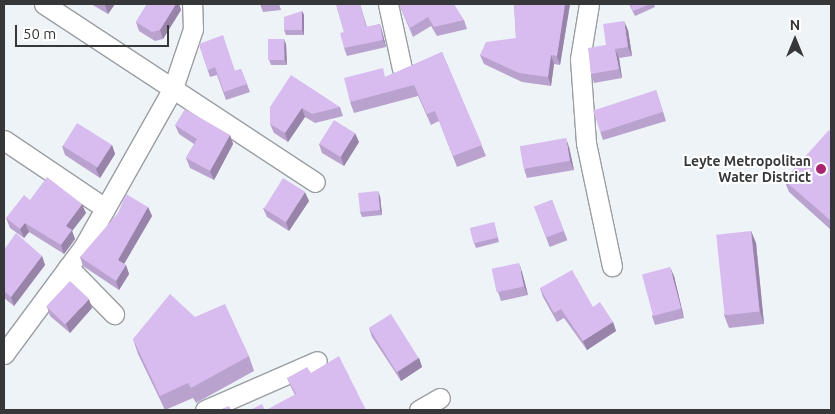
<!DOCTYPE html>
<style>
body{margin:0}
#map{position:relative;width:835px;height:414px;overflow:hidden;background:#eef3f8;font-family:Ubuntu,sans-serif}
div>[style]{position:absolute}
.roads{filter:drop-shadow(1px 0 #999ea3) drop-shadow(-1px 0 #999ea3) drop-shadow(0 1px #999ea3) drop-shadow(0 -1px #999ea3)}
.minor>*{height:19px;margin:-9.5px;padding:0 9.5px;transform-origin:9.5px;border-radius:9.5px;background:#fff}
.wall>*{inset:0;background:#baa2ce;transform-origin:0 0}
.shaded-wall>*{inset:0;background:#9784a8}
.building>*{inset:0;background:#d8bcf0;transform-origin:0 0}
.dots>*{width:14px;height:14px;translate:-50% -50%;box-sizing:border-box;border:2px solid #fff;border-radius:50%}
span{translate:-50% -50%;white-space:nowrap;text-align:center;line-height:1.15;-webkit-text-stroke:4px #fff;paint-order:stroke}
.poi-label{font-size:14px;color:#353739;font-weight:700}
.right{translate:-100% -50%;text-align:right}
.frame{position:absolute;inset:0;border:5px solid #353739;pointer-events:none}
.north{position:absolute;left:770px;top:15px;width:50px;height:50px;-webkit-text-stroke:4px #fff;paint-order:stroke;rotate:0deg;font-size:14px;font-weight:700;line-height:20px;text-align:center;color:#353739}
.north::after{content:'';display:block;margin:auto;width:18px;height:22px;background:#353739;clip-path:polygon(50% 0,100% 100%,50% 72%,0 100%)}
.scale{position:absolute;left:15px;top:25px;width:154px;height:22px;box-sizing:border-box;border:2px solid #353739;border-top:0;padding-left:6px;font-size:15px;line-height:18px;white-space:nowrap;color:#353739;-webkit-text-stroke:4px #fff;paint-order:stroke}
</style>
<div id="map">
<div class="roads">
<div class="minor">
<div style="left:44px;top:4px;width:324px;rotate:33.3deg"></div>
<div style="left:388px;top:4px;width:66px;rotate:77.8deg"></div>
<div style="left:589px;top:4px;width:56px;rotate:99.3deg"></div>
<div style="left:580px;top:59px;width:84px;rotate:85.9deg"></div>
<div style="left:586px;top:143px;width:126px;rotate:78.1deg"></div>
<div style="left:4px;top:140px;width:122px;rotate:34deg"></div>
<div style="left:68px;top:267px;width:66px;rotate:45.6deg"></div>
<div style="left:4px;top:354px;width:134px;rotate:-53.5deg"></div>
<div style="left:84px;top:246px;width:181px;rotate:-60.6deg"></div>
<div style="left:173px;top:88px;width:62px;rotate:-71.3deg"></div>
<div style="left:193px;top:29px;width:25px;rotate:-92deg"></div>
<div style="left:205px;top:410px;width:122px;rotate:-23.6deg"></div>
<div style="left:419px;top:410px;width:24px;rotate:-30deg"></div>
</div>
</div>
<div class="wall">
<div style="clip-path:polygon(91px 4px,115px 4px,108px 14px)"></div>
<div style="clip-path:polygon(147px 4px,179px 4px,181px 10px,163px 39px,155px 41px,139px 31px,136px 22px)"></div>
<div style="clip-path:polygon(260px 4px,279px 4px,281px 10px,263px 12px)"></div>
<div style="clip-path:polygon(336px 4px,360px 4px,367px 27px,380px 24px,382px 31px,386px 47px,347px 56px,344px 48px,344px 32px)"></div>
<div style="clip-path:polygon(399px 4px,420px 5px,464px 20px,467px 29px,437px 36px,431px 26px,413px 37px)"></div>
<div style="clip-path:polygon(514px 4px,570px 4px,560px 65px,554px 64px,551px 86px,522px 82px,484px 64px,480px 55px,516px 38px)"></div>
<div style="clip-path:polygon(629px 4px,654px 4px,655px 7px,635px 16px)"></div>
<div style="clip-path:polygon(302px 11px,304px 15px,304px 35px,286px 35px,284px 30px)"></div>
<div style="clip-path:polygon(628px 30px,632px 56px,619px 58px,622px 78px,594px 83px,591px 74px,606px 45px)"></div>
<div style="clip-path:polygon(199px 44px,235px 71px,241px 69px,250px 92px,226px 100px,217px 75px,210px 77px)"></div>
<div style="clip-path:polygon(286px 44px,287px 65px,271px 65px,269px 60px)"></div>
<div style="clip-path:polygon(442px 52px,486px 156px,457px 167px,439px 121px,431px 125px,418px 96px,354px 113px,350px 102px,386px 77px)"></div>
<div style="clip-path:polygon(656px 90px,666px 121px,603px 140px,600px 131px)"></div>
<div style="clip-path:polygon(270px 107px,340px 107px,343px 116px,315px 123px,305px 117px,288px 142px,274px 133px,270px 124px)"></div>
<div style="clip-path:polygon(175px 125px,230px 135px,233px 144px,214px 180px,190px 168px,186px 158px,194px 144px,179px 134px)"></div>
<div style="clip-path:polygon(831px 132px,831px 230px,789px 192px,784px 180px)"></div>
<div style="clip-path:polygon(359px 142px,344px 166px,322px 153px,319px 144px)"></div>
<div style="clip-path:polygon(112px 145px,115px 154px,100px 178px,65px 155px,62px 146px)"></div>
<div style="clip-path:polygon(569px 147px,574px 170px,527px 178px,524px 169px)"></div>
<div style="clip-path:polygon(380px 196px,382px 215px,362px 217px,360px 212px)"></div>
<div style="clip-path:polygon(30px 200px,86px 213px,72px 231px,75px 239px,64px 254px,29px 232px,24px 238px,10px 228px,6px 218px)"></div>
<div style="left:552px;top:200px;width:43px;height:19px;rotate:69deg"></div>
<div style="clip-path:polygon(309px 201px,289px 231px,267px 217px,263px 208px)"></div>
<div style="clip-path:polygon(148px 207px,152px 216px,124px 264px,126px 265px,129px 274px,119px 290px,83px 266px,80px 257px)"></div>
<div style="clip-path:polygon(494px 222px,499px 242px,476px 248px,474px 243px)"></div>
<div style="clip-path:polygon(751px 231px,756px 243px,764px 324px,729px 328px,724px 315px)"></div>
<div style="clip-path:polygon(4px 250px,42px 256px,45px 265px,14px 306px,4px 298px)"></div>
<div style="clip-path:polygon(522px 272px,528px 295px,501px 301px,498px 292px)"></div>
<div style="clip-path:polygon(674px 276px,684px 318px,655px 325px,652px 316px)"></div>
<div style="clip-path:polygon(540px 288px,593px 307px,613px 322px,616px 331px,587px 350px,564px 318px,557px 322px,543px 297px)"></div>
<div style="clip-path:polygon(47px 307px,92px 308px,70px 333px,50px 316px)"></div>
<div style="clip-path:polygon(195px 317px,249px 356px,254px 371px,196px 403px,193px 398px,165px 410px,138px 354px,133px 339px)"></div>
<div style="clip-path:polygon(369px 328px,419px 358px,422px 367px,401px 381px,372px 337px)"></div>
<div style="clip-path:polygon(311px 373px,366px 410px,295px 395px,291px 387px,287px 378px)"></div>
</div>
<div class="shaded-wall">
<div style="clip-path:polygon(106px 4px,115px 4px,108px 14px,105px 5px)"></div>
<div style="clip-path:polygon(176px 4px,179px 4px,181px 10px,163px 39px,160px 30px)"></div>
<div style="clip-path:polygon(565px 4px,570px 4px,560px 65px,557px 56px)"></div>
<div style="clip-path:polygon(302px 11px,304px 15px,304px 35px,302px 30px)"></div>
<div style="clip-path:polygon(624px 21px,628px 30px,632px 56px,628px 47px)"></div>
<div style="clip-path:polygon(380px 24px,382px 31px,386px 47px,383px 40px)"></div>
<div style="clip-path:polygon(284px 39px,286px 44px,287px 65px,285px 60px)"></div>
<div style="clip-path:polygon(615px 49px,619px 58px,622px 78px,619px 69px)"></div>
<div style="clip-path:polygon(551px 55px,554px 64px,551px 86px,548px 77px)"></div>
<div style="clip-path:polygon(302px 108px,305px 117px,288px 142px,285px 133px)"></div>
<div style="clip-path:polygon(355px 133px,359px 142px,344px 166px,341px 157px)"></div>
<div style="clip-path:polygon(230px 135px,233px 144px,214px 180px,210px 171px)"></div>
<div style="clip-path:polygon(566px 138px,569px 147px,574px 170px,570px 161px)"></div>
<div style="clip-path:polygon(112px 145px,115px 154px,100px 178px,96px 169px)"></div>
<div style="clip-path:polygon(378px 191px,380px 196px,382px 215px,380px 210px)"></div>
<div style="clip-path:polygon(305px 192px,309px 201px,289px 231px,286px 222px)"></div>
<div style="clip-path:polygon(82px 204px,86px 213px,72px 231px,75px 239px,64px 254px,61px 245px,66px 226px)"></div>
<div style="clip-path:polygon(148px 207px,152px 216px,121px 269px,118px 260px)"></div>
<div style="clip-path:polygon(25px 223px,29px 232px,24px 238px,20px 229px)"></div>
<div style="clip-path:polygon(751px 231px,756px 243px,764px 324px,760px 312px)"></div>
<div style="clip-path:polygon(42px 256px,45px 265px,14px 306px,11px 297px)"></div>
<div style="clip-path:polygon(519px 263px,522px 272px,528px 295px,524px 286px)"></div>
<div style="clip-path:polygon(126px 265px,129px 274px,119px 290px,116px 281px)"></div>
<div style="clip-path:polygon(670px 267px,674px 276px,684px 318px,681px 309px)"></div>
<div style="clip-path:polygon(89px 299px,92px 308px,70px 333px,66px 324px)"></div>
<div style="clip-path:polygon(613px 322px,616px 331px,587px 350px,583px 341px)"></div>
<div style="clip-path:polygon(419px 358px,422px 367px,401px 381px,398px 372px)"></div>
</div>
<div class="building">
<div style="clip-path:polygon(147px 4px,176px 4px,160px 30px,152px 32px,136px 22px)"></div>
<div style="clip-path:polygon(336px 4px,360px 4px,366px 27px,380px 24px,383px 40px,344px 48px,340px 33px,344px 32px)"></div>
<div style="clip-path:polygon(399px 4px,420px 4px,420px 5px,422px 4px,454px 4px,464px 20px,434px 27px,428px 17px,410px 28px)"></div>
<div style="clip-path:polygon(514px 4px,565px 4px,557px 56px,551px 55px,548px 77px,519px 73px,480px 55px,486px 42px,516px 38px)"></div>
<div style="clip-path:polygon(630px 4px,650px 4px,633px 11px)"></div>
<div style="clip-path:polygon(302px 11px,302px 30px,284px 30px,284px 17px)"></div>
<div style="clip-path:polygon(624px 21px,628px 47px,615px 49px,619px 69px,591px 74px,588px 48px,606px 45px,603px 24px)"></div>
<div style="clip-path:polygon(223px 35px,235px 71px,241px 69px,247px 84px,224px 92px,215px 67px,208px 70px,199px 44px)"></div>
<div style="left:268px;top:39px;width:16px;height:21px"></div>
<div style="clip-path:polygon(442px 52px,482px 145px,453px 156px,435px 111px,427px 114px,414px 85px,350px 102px,344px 78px,383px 68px,385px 77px)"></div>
<div style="clip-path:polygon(291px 75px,340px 107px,312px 114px,302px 108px,285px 133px,270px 124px,270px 107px)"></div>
<div style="left:656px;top:90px;width:23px;height:66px;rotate:72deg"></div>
<div style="clip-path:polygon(185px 109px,230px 135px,210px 171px,186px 158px,197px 139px,175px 125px)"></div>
<div style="left:334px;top:120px;width:25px;height:28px;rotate:32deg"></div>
<div style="left:77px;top:123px;width:41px;height:27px;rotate:32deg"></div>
<div style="clip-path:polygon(829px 130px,831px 132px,831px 221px,784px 180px)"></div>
<div style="left:566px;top:138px;width:23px;height:47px;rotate:80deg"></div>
<div style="clip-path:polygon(47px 177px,82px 204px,66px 226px,72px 230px,61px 245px,25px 223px,20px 229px,6px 218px,24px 195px,30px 200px)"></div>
<div style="left:283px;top:178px;width:26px;height:36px;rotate:32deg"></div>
<div style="left:378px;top:191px;width:19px;height:20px;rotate:84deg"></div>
<div style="clip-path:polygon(126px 194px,148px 207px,118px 260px,126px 265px,116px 281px,80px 257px,118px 213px)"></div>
<div style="left:552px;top:200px;width:33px;height:19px;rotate:69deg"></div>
<div style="left:494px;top:222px;width:16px;height:25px;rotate:76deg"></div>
<div style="left:751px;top:231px;width:81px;height:35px;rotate:84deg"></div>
<div style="clip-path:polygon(16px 233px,42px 256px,11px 297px,4px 291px,4px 250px)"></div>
<div style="left:519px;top:263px;width:24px;height:28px;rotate:78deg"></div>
<div style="left:670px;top:267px;width:43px;height:29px;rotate:75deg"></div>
<div style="clip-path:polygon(572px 270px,593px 307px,600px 302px,613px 322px,583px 341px,561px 309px,554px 313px,540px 288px)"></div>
<div style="left:70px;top:281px;width:26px;height:35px;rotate:43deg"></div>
<div style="clip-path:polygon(170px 294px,195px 317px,225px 304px,249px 356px,191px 388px,188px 383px,160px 396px,133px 339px)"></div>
<div style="left:391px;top:314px;width:52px;height:26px;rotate:58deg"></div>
<div style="clip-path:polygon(339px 356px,366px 410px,266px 410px,296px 394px,287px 378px,307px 367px,311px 373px)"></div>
<div style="clip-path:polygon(262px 404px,265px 410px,250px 410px)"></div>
<div style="clip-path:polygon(229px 406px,231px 410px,219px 410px)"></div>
</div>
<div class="dots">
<div style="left:821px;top:169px;background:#a92570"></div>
</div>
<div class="poi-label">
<span class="right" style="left:811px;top:169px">Leyte Metropolitan<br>Water District</span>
</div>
<div class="frame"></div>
<div class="north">N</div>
<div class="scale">50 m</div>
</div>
